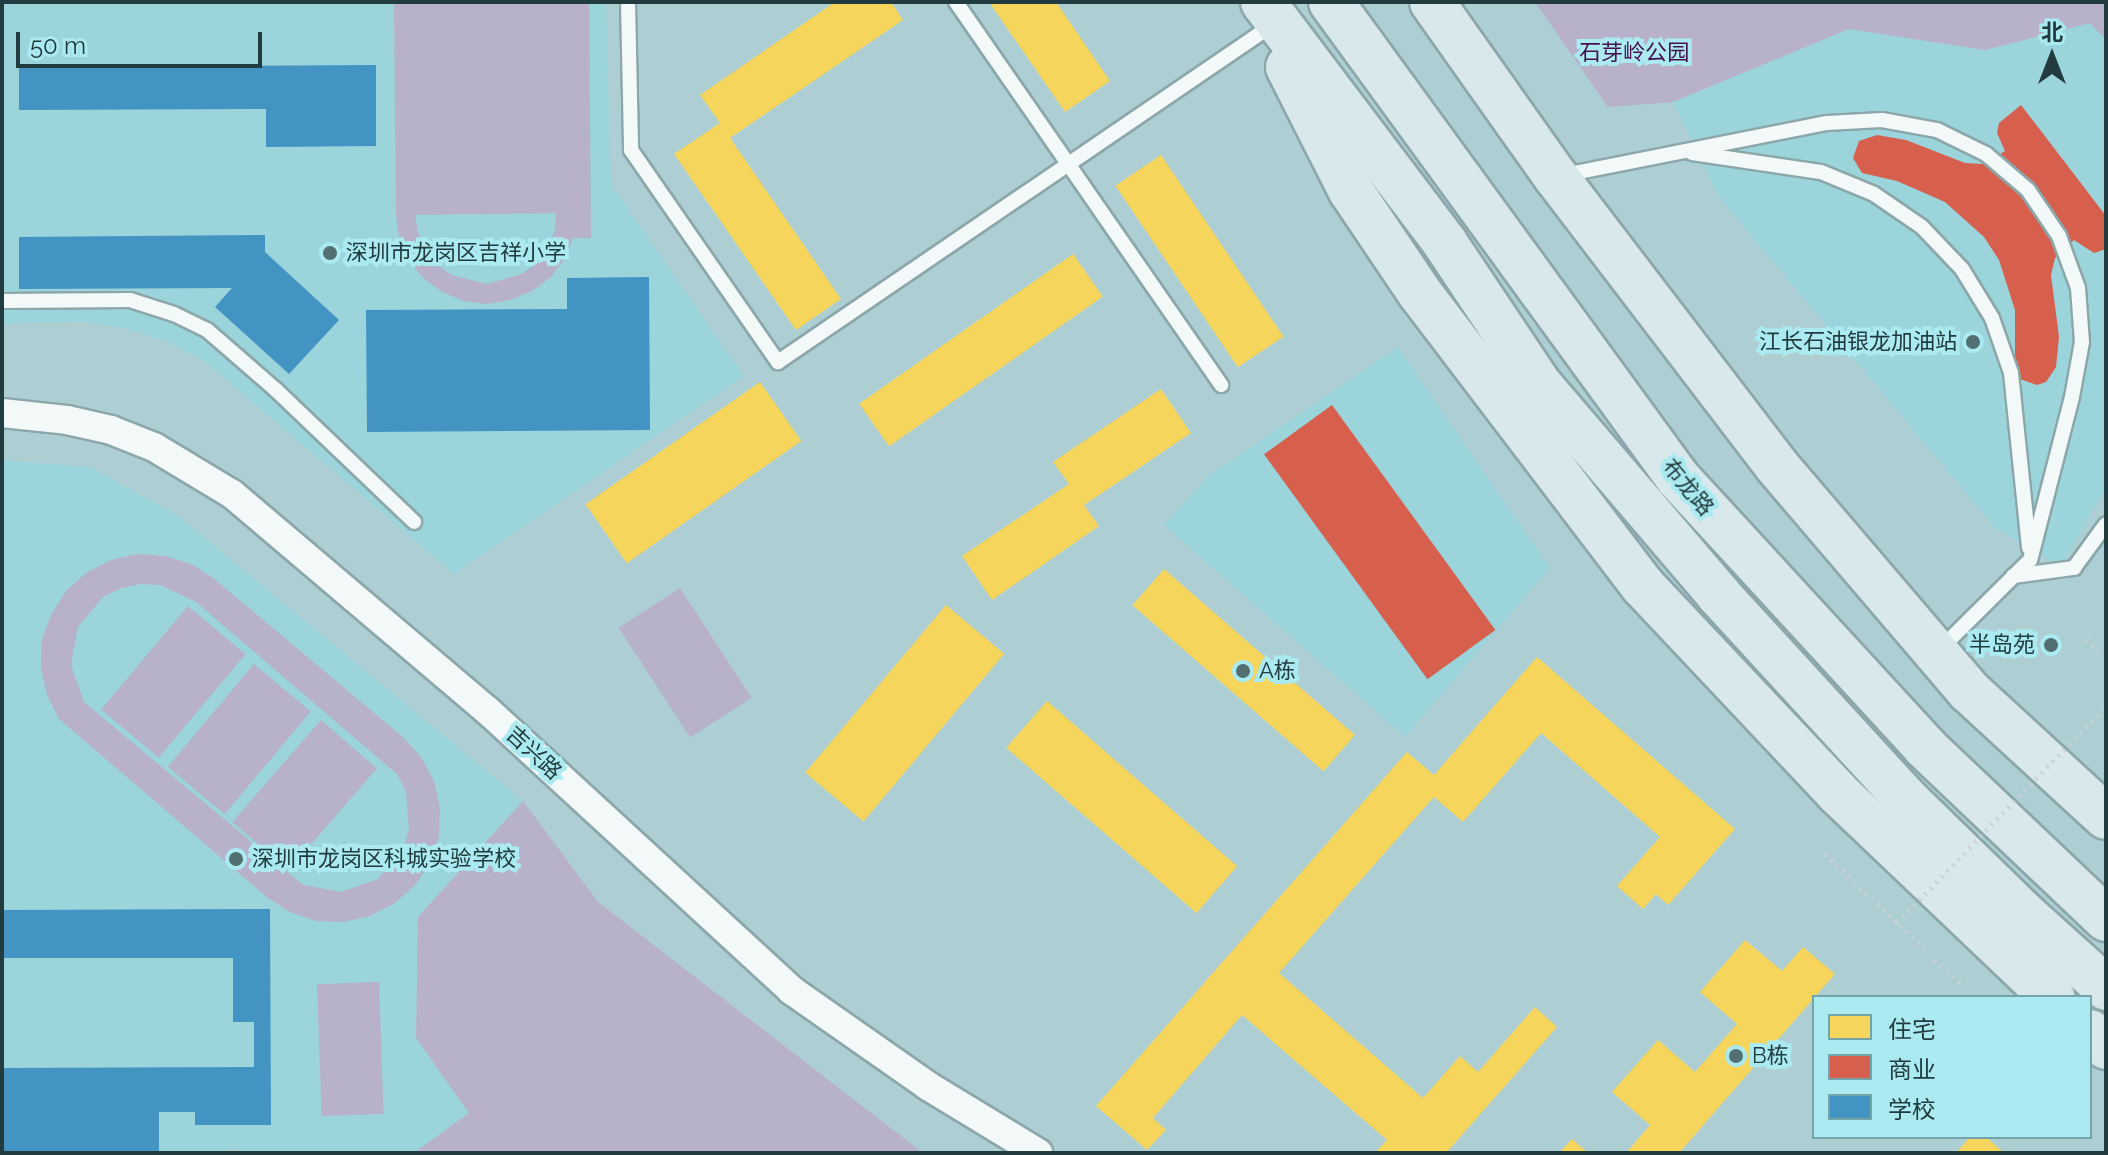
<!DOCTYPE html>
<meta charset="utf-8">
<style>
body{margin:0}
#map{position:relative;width:2108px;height:1155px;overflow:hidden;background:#adcfd3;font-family:Raleway,"Noto Sans SC",sans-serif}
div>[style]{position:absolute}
.built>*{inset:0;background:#9bd4da}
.green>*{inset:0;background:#b7b1ca;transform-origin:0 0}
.homes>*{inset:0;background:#f6d55c;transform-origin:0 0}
.shops>*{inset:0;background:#d6604d;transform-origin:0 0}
.schools>*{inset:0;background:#4393c3}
.path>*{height:5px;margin-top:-2.5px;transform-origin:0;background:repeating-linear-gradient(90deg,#c7d2d4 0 2px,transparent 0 8px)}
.roads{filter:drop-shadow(2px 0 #8ca7aa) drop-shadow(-2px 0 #8ca7aa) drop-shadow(0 2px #8ca7aa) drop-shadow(0 -2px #8ca7aa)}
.lane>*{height:14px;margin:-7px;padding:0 7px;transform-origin:7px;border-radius:7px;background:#f3f8f8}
.street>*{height:28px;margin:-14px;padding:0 14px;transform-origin:14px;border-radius:14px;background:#f3f8f8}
.primary>*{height:44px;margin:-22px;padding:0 22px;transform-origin:22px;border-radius:22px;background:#d9e9eb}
.path-bridge>*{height:5px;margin-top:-2.5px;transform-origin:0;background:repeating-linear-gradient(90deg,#c7d2d4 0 2px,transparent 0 8px)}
.dots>*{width:22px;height:22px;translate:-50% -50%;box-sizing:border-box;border:4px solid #aaeaf0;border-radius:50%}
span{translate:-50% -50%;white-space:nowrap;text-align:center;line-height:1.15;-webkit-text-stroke:8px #aaeaf0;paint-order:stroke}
.park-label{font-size:22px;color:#490e4e}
.poi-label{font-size:22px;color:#213b3e}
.left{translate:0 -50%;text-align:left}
.right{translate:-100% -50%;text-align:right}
.street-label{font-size:22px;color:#213b3e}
.frame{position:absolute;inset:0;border:4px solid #213b3e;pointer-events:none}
.legend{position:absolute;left:1812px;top:995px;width:280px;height:144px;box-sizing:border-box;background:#aaeaf0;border:2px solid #73a4a9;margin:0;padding:10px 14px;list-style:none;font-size:24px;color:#213b3e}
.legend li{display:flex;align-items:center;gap:16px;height:40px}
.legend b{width:40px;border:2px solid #73a4a9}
.north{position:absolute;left:2012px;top:16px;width:80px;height:80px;-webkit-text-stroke:6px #aaeaf0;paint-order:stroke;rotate:0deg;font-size:22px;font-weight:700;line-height:32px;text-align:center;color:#213b3e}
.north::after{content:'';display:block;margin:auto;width:28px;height:36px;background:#213b3e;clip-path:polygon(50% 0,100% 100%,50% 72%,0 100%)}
.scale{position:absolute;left:16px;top:32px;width:246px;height:36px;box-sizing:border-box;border:4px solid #213b3e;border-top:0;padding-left:10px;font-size:24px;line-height:28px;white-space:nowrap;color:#213b3e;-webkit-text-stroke:6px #aaeaf0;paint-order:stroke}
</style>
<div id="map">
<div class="built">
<div style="clip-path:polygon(2px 2px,606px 2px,611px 184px,744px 376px,454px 574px,203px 360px,165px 341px,124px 328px,82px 322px,2px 324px)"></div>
<div style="clip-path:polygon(2090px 23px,2106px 40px,2106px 487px,2061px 566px,1995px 528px,1718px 196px,1673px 102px,1849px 29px,1985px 50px)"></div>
<div style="clip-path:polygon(1398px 347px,1550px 568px,1405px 737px,1164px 525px,1207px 477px)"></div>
<div style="clip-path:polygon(2px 460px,90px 467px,177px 515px,523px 801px,418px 917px,416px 1038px,469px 1113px,414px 1153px,241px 1153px,233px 1148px,226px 1153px,2px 1153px)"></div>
</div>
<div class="green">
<div style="clip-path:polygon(evenodd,394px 2px,589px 2px,591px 238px,573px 238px,565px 258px,551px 277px,532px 291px,510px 300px,487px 304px,464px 301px,442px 292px,423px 278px,408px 259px,399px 238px,396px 216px,394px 2px,556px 213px,555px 231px,537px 263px,522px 274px,487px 284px,451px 275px,437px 264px,418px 233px,415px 215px,556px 213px)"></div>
<div style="clip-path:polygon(1535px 2px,2106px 2px,2106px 40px,2090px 23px,1985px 50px,1849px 29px,1673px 102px,1608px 107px)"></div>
<div style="clip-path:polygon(evenodd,137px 554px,165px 556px,191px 564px,213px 578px,404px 738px,421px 757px,434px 781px,440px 808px,439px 836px,431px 862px,415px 885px,395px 903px,370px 916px,344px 922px,316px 921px,290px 912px,268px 898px,59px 719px,47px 695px,41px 668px,42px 640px,51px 615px,66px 591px,86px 573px,111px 560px,137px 554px,140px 584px,160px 585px,196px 602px,397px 774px,406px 792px,409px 830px,403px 849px,378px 879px,341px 892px,303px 885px,84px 702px,71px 665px,78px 627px,103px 597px,121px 588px,140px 584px)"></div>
<div style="left:680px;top:588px;width:131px;height:73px;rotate:57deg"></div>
<div style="left:188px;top:606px;width:75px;height:135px;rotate:40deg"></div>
<div style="left:254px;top:664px;width:74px;height:134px;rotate:40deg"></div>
<div style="left:321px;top:720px;width:74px;height:135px;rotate:41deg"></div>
<div style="clip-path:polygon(523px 801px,598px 902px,923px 1153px,414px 1153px,469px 1113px,416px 1038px,418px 917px)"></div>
<div style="left:379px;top:982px;width:132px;height:62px;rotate:88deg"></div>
</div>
<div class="homes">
<div style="clip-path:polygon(835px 2px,891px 2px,903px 20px,730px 138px,841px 299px,796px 330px,674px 154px,720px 123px,700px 95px)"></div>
<div style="clip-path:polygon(989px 2px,1056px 2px,1110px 81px,1065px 112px)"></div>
<div style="left:1161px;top:155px;width:219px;height:55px;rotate:56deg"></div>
<div style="left:1073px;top:254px;width:52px;height:261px;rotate:55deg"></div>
<div style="left:760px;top:382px;width:72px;height:213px;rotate:55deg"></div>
<div style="clip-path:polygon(1161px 389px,1191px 433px,1084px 505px,1099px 526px,992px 600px,962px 556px,1069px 484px,1053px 462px)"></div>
<div style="left:1164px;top:569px;width:253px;height:48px;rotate:41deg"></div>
<div style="left:946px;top:605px;width:76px;height:219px;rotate:40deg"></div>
<div style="clip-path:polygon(1537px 657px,1735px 829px,1668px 905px,1656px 894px,1643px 909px,1617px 886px,1660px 837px,1541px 733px,1463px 822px,1434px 797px,1279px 973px,1423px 1098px,1460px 1056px,1478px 1072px,1535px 1007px,1557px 1027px,1446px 1153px,1375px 1153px,1387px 1140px,1242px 1015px,1153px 1118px,1166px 1130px,1147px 1150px,1096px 1106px,1407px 752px,1434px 775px)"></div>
<div style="left:1047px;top:701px;width:252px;height:62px;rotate:41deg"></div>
<div style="clip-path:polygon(1745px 940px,1782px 971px,1803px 947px,1835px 974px,1679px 1153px,1626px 1153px,1650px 1125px,1612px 1092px,1658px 1040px,1695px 1072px,1737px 1024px,1700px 992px)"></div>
<div style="clip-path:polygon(1970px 1137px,1986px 1137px,2004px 1153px,1956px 1153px)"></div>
<div style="clip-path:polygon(1572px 1139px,1588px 1153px,1559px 1153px)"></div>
</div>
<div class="shops">
<div style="clip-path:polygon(2021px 105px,2106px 216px,2106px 249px,2094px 253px,2074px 240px,2055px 258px,2051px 275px,2059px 337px,2056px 367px,2046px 382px,2037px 385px,2020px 379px,2015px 372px,2015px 310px,1999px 260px,1984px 237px,1945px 202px,1897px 181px,1862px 173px,1853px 158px,1859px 141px,1877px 135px,1906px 140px,1965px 163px,1983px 164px,2005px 151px,1997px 133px,1999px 123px)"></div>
<div style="left:1332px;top:405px;width:278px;height:84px;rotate:54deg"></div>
</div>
<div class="schools">
<div style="clip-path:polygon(376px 65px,376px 146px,266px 147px,266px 109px,19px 110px,19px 67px)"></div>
<div style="clip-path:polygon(265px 235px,265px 252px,339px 320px,289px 374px,215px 307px,232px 288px,19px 289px,19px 237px)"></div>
<div style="clip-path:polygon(649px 277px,650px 430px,367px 432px,366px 310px,567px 309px,567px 278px)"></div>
<div style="clip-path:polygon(270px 909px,271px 1125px,195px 1125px,195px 1112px,159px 1112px,159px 1153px,2px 1153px,2px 1068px,254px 1067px,254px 1022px,233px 1022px,233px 958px,2px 958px,2px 910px)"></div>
</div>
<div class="path">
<div style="left:2086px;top:639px;width:27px;rotate:42deg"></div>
<div style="left:1825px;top:854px;width:188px;rotate:43.7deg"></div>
</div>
<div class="roads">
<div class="lane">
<div style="left:628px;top:2px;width:148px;rotate:88.8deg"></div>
<div style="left:631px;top:150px;width:258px;rotate:55.3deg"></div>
<div style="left:778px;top:362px;width:597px;rotate:-34.28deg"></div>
<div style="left:956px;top:2px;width:466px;rotate:55.3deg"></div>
<div style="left:1692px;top:153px;width:130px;rotate:8.4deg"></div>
<div style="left:1821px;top:172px;width:57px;rotate:22.5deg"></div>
<div style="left:1874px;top:194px;width:58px;rotate:34.5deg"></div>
<div style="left:1922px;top:227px;width:58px;rotate:46.4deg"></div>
<div style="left:1962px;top:269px;width:57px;rotate:58.5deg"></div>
<div style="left:1992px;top:318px;width:58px;rotate:70.9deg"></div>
<div style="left:2011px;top:373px;width:176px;rotate:84.1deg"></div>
<div style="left:1564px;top:175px;width:268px;rotate:-11.2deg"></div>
<div style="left:1827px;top:123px;width:55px;rotate:-3.1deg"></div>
<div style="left:1882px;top:120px;width:56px;rotate:10.3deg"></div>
<div style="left:1937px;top:130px;width:55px;rotate:26.1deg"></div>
<div style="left:1986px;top:154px;width:55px;rotate:40.6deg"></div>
<div style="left:2028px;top:190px;width:55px;rotate:56deg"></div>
<div style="left:2059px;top:236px;width:55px;rotate:69.9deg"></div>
<div style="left:2078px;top:288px;width:54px;rotate:85.8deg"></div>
<div style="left:2082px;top:342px;width:56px;rotate:100.3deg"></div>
<div style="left:2072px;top:397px;width:168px;rotate:104.4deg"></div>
<div style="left:2030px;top:560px;width:125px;rotate:135.3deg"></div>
<div style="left:2px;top:301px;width:128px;rotate:-0.4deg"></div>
<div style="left:130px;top:300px;width:46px;rotate:17.7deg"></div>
<div style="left:174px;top:314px;width:37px;rotate:26deg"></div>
<div style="left:207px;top:330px;width:91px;rotate:41deg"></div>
<div style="left:276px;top:390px;width:191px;rotate:43.7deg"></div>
<div style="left:2013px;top:576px;width:62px;rotate:-7.5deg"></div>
<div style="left:2074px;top:568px;width:54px;rotate:-54deg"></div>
</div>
<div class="street">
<div style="left:2px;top:413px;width:65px;rotate:6.1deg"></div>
<div style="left:67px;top:420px;width:45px;rotate:12.8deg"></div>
<div style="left:111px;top:430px;width:46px;rotate:21.6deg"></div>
<div style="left:154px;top:447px;width:91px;rotate:31.1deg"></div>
<div style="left:232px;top:494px;width:336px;rotate:40.3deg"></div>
<div style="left:488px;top:711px;width:412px;rotate:42.6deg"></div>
<div style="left:791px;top:990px;width:167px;rotate:35deg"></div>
<div style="left:928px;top:1086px;width:129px;rotate:31.3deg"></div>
</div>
<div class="primary">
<div style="left:1263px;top:2px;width:302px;rotate:52.9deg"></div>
<div style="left:1445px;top:243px;width:169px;rotate:56.3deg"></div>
<div style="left:1539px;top:384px;width:277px;rotate:49.5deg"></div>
<div style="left:1719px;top:595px;width:275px;rotate:47.5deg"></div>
<div style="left:1905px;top:798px;width:166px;rotate:44.3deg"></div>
<div style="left:2024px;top:914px;width:110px;rotate:42.1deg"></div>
<div style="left:1331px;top:2px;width:589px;rotate:53.91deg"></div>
<div style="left:1678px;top:478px;width:365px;rotate:47.4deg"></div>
<div style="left:1925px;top:747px;width:250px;rotate:43.5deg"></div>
<div style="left:1432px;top:2px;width:214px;rotate:54.7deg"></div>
<div style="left:1556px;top:177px;width:362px;rotate:52.6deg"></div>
<div style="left:1776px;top:465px;width:297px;rotate:49.5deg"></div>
<div style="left:1969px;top:691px;width:186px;rotate:42.6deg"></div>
<div style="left:1288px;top:67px;width:139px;rotate:63.1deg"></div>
<div style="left:1351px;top:191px;width:122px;rotate:56deg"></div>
<div style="left:1419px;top:292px;width:370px;rotate:52.7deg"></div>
<div style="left:1643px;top:586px;width:284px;rotate:46.7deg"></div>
<div style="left:1838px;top:793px;width:296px;rotate:43.6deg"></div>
<div style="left:2090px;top:1032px;width:22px;rotate:43deg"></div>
</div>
</div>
<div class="path-bridge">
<div style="left:1897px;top:923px;width:301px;rotate:-46.1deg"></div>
</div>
<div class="dots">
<div style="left:330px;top:253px;background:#526f72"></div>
<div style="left:1973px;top:342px;background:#526f72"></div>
<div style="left:2051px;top:645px;background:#526f72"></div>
<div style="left:1243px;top:671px;background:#526f72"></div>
<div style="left:236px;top:859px;background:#526f72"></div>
<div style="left:1736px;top:1056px;background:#526f72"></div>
</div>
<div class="park-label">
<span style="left:1634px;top:53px">石芽岭公园</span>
</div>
<div class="poi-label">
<span class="left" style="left:346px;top:253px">深圳市龙岗区吉祥小学</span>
<span class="right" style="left:1957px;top:342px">江长石油银龙加油站</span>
<span class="right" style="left:2035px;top:645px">半岛苑</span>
<span class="left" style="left:1259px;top:671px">A栋</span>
<span class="left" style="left:252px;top:859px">深圳市龙岗区科城实验学校</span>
<span class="left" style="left:1752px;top:1056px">B栋</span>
</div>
<div class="street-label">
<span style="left:1688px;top:487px;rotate:50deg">布龙路</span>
<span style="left:534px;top:753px;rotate:43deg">吉兴路</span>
</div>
<div class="frame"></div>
<ul class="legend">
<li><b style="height:22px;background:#f6d55c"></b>住宅</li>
<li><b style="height:22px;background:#d6604d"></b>商业</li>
<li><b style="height:22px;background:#4393c3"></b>学校</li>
</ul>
<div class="north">北</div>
<div class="scale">50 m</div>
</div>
